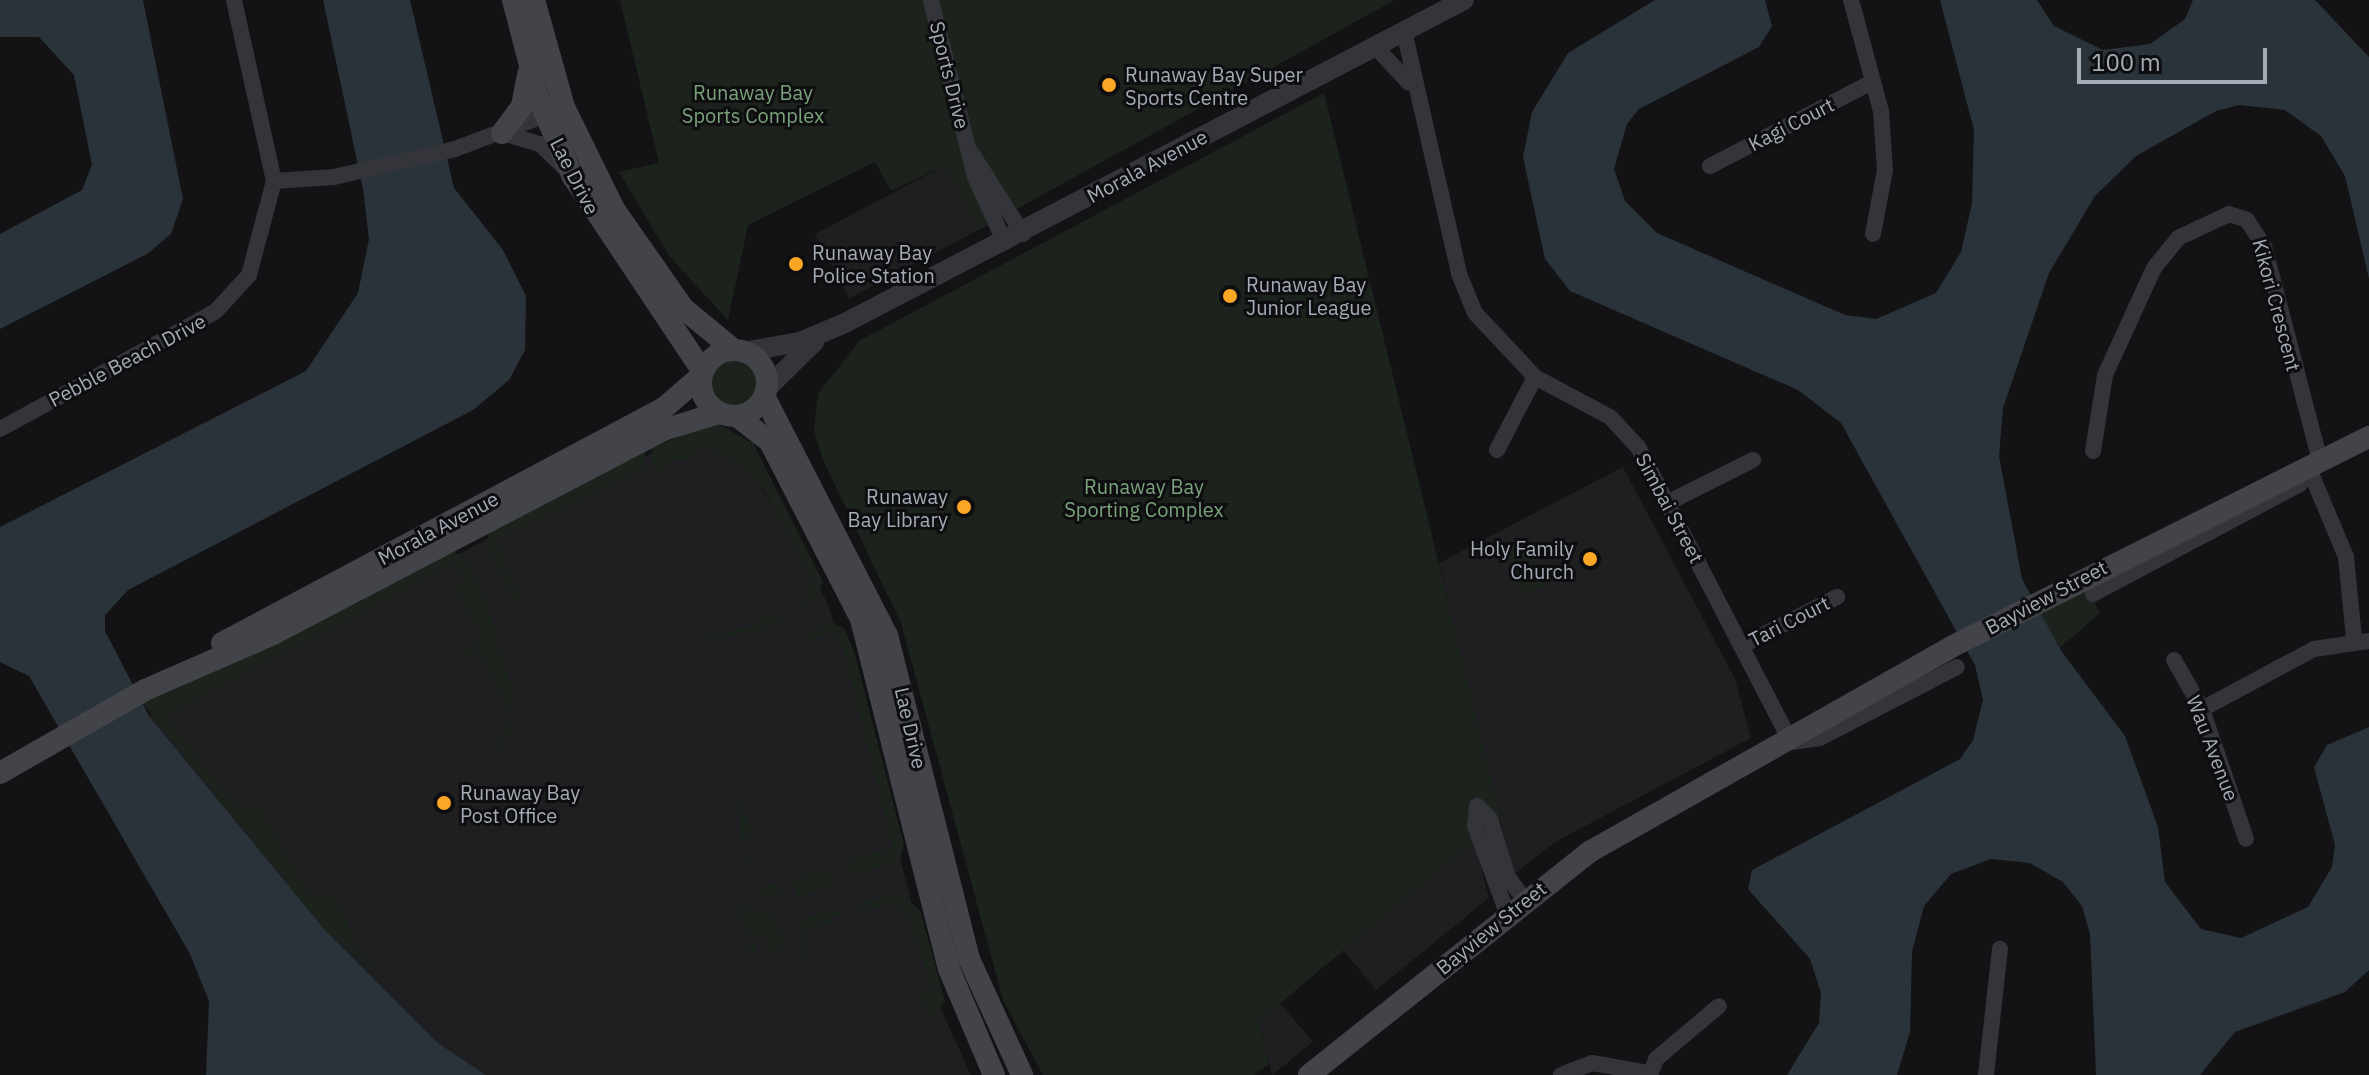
<!DOCTYPE html>
<style>
body{margin:0}
#map{position:relative;width:2369px;height:1075px;overflow:hidden;background:#131315;font-family:"IBM Plex Sans",sans-serif}
div>[style]{position:absolute}
.built>*{inset:0;background:#1f1f22;transform-origin:0 0}
.green>*{inset:0;background:#1b231c;transform-origin:0 0}
.round{border-radius:50%}
.water>*{inset:0;background:#293339}
.minor>*{height:16px;margin:-8px;padding:0 8px;transform-origin:8px;border-radius:8px;background:#34353a}
.tertiary>*{height:20px;margin:-10px;padding:0 10px;transform-origin:10px;border-radius:10px;background:#34353a}
.secondary>*{height:22px;margin:-11px;padding:0 11px;transform-origin:11px;border-radius:11px;background:#42444a}
.secondary>.ring{margin:-11px;padding:0;box-sizing:content-box;background:none;border:22px solid #42444a;border-radius:50%}
.dots>*{width:22px;height:22px;translate:-50% -50%;box-sizing:border-box;border:4px solid #0e0e10;border-radius:50%}
span{translate:-50% -50%;white-space:nowrap;text-align:center;line-height:1.15;-webkit-text-stroke:6px #0e0e10;paint-order:stroke}
.poi-label{font-size:20px;color:#a4abb6}
.left{translate:0 -50%;text-align:left}
.right{translate:-100% -50%;text-align:right}
.street-label{font-size:20px;color:#a4abb6}
.park-label{font-size:20px;color:#7aa27a}
.scale{position:absolute;left:2077px;top:48px;width:190px;height:36px;box-sizing:border-box;border:4px solid #a4abb6;border-top:0;padding-left:10px;font-size:24px;line-height:28px;white-space:nowrap;color:#a4abb6;-webkit-text-stroke:6px #0e0e10;paint-order:stroke}
</style>
<div id="map">
<div class="built">
<div style="left:945px;top:165px;width:73px;height:147px;rotate:62deg"></div>
<div style="clip-path:polygon(684px 443px,716px 446px,748px 463px,825px 598px,852px 671px,937px 1001px,971px 1075px,486px 1075px,438px 1043px,325px 930px,149px 716px,652px 453px)"></div>
<div style="clip-path:polygon(1623px 467px,1735px 679px,1751px 738px,1555px 842px,1513px 875px,1439px 563px)"></div>
<div style="clip-path:polygon(1474px 841px,1489px 898px,1376px 990px,1343px 950px)"></div>
<div style="clip-path:polygon(1280px 1003px,1313px 1042px,1272px 1075px,1259px 1021px)"></div>
</div>
<div class="green">
<div style="clip-path:polygon(620px 0,1395px 0,979px 230px,945px 165px,891px 191px,875px 162px,748px 225px,728px 320px,669px 256px,619px 172px,659px 163px)"></div>
<div style="clip-path:polygon(1324px 93px,1501px 819px,1259px 1021px,1269px 1064px,1255px 1075px,1043px 1075px,1003px 1000px,901px 623px,823px 460px,814px 430px,818px 394px,859px 341px)"></div>
<div class="round" style="left:709px;top:360px;width:48px;height:48px"></div>
<div style="clip-path:polygon(714px 422px,753px 443px,823px 582px,812px 602px,764px 630px,706px 642px,702px 629px,705px 637px,761px 624px,758px 615px,770px 612px,775px 619px,787px 614px,810px 600px,804px 590px,814px 585px,765px 491px,743px 466px,704px 445px,690px 460px,671px 459px,654px 477px,652px 448px)"></div>
<div style="clip-path:polygon(645px 449px,645px 470px,496px 539px,521px 602px,530px 599px,516px 605px,487px 544px,489px 531px)"></div>
<div style="left:1530px;top:535px;width:53px;height:30px;rotate:69deg"></div>
<div style="clip-path:polygon(454px 551px,467px 561px,488px 605px,515px 701px,511px 732px,506px 742px,494px 754px,487px 758px,482px 751px,491px 755px,512px 715px,478px 652px,467px 657px,463px 650px,483px 639px,457px 589px,417px 606px,466px 581px,454px 564px,166px 715px,225px 794px,246px 812px,259px 806px,311px 897px,337px 895px,357px 949px,395px 989px,325px 930px,140px 700px)"></div>
<div style="clip-path:polygon(2087px 589px,2100px 613px,2060px 648px,2041px 614px)"></div>
<div style="clip-path:polygon(830px 623px,844px 628px,854px 651px,904px 845px,899px 861px,862px 872px,850px 872px,843px 861px,893px 848px,841px 642px,834px 633px,808px 640px,807px 651px,806px 632px)"></div>
<div style="clip-path:polygon(737px 787px,752px 835px,743px 838px,755px 888px,779px 883px,783px 896px,791px 896px,768px 898px,755px 891px,751px 883px,741px 843px)"></div>
<div style="clip-path:polygon(828px 869px,837px 885px,798px 897px,792px 878px)"></div>
<div style="clip-path:polygon(900px 894px,920px 910px,945px 1001px,934px 1018px,917px 996px,932px 988px,905px 910px,896px 905px,857px 911px,858px 903px)"></div>
<div style="clip-path:polygon(733px 905px,775px 916px,784px 940px,779px 951px,770px 954px,764px 933px,754px 936px,758px 956px,743px 945px,751px 941px)"></div>
<div style="clip-path:polygon(833px 909px,841px 911px,843px 918px,831px 914px,832px 922px,802px 931px,809px 959px,802px 958px,800px 920px)"></div>
</div>
<div class="water">
<div style="clip-path:polygon(0 0,143px 0,183px 199px,171px 234px,147px 254px,0 329px,0 234px,82px 190px,92px 165px,74px 75px,39px 37px,0 37px)"></div>
<div style="clip-path:polygon(323px 0,410px 0,454px 188px,503px 250px,526px 296px,525px 350px,509px 380px,473px 410px,128px 590px,105px 615px,105px 631px,149px 716px,325px 930px,438px 1043px,486px 1075px,206px 1075px,209px 1001px,190px 954px,29px 676px,0 662px,0 527px,306px 371px,358px 293px,369px 239px,363px 189px)"></div>
<div style="clip-path:polygon(1655px 0,1765px 0,1772px 26px,1759px 47px,1639px 109px,1627px 124px,1614px 169px,1625px 201px,1657px 233px,1845px 315px,1876px 319px,1936px 293px,1961px 252px,1972px 203px,1974px 130px,1940px 0,2037px 0,2054px 26px,2103px 50px,2150px 44px,2185px 19px,2193px 0,2315px 0,2369px 57px,2369px 279px,2345px 176px,2321px 136px,2285px 110px,2239px 105px,2216px 111px,2136px 156px,2095px 196px,2049px 273px,2003px 408px,1999px 456px,2022px 579px,2062px 652px,2125px 736px,2158px 827px,2165px 882px,2201px 929px,2241px 938px,2308px 907px,2332px 867px,2335px 845px,2314px 767px,2327px 745px,2369px 727px,2369px 970px,2345px 992px,2235px 1032px,2200px 1075px,2096px 1075px,2090px 934px,2082px 906px,2063px 882px,2030px 863px,1991px 859px,1951px 874px,1924px 906px,1912px 952px,1910px 1032px,1897px 1075px,1787px 1075px,1819px 1023px,1821px 993px,1810px 959px,1748px 889px,1752px 870px,1960px 759px,1973px 740px,1983px 700px,1975px 665px,1841px 423px,1798px 390px,1570px 291px,1545px 259px,1523px 157px,1532px 112px,1568px 53px)"></div>
</div>
<div class="minor">
<div style="left:931px;top:0;width:182px;rotate:76deg"></div>
<div style="left:975px;top:177px;width:72px;rotate:65.6deg"></div>
<div style="left:1851px;top:0;width:115px;rotate:74.9deg"></div>
<div style="left:1881px;top:111px;width:59px;rotate:86.1deg"></div>
<div style="left:1885px;top:170px;width:65px;rotate:100.6deg"></div>
<div style="left:1404px;top:31px;width:249px;rotate:77.2deg"></div>
<div style="left:1459px;top:274px;width:42px;rotate:67.7deg"></div>
<div style="left:1475px;top:313px;width:88px;rotate:46.8deg"></div>
<div style="left:1535px;top:377px;width:85px;rotate:28.1deg"></div>
<div style="left:1610px;top:417px;width:41px;rotate:47deg"></div>
<div style="left:1638px;top:447px;width:332px;rotate:62.6deg"></div>
<div style="left:1791px;top:742px;width:29px;rotate:-8deg"></div>
<div style="left:1820px;top:738px;width:154px;rotate:-27.4deg"></div>
<div style="left:1375px;top:46px;width:50px;rotate:47.4deg"></div>
<div style="left:503px;top:133px;width:39px;rotate:17deg"></div>
<div style="left:540px;top:144px;width:33px;rotate:44deg"></div>
<div style="left:971px;top:152px;width:97px;rotate:57.6deg"></div>
<div style="left:1710px;top:166px;width:182px;rotate:-27.4deg"></div>
<div style="left:274px;top:181px;width:60px;rotate:-3.8deg"></div>
<div style="left:334px;top:177px;width:124px;rotate:-13deg"></div>
<div style="left:455px;top:149px;width:108px;rotate:-20.6deg"></div>
<div style="left:0;top:429px;width:246px;rotate:-28.6deg"></div>
<div style="left:216px;top:311px;width:49px;rotate:-47.5deg"></div>
<div style="left:249px;top:275px;width:97px;rotate:-75.1deg"></div>
<div style="left:274px;top:181px;width:185px;rotate:-102.5deg"></div>
<div style="left:1497px;top:450px;width:82px;rotate:-62.5deg"></div>
<div style="left:2093px;top:451px;width:77px;rotate:-81deg"></div>
<div style="left:2105px;top:375px;width:118px;rotate:-65.4deg"></div>
<div style="left:2154px;top:268px;width:38px;rotate:-51deg"></div>
<div style="left:2178px;top:238px;width:56px;rotate:-25.2deg"></div>
<div style="left:2229px;top:214px;width:19px;rotate:18deg"></div>
<div style="left:2247px;top:220px;width:31px;rotate:57deg"></div>
<div style="left:2264px;top:246px;width:222px;rotate:75.4deg"></div>
<div style="left:2308px;top:466px;width:99px;rotate:67.3deg"></div>
<div style="left:2346px;top:557px;width:81px;rotate:84.4deg"></div>
<div style="left:1669px;top:502px;width:94px;rotate:-26.6deg"></div>
<div style="left:2093px;top:594px;width:234px;rotate:-28deg"></div>
<div style="left:2300px;top:484px;width:20px;rotate:-66deg"></div>
<div style="left:1741px;top:646px;width:108px;rotate:-27deg"></div>
<div style="left:2174px;top:660px;width:56px;rotate:60.3deg"></div>
<div style="left:2202px;top:709px;width:137px;rotate:71.3deg"></div>
<div style="left:2202px;top:709px;width:127px;rotate:-28.2deg"></div>
<div style="left:2314px;top:649px;width:56px;rotate:-8.3deg"></div>
<div style="left:1507px;top:913px;width:93px;rotate:-110.2deg"></div>
<div style="left:1475px;top:826px;width:20px;rotate:-84deg"></div>
<div style="left:1477px;top:806px;width:18px;rotate:45deg"></div>
<div style="left:1490px;top:819px;width:61px;rotate:72.8deg"></div>
<div style="left:1508px;top:877px;width:27px;rotate:54deg"></div>
<div style="left:1561px;top:1075px;width:33px;rotate:-21deg"></div>
<div style="left:1592px;top:1063px;width:58px;rotate:10deg"></div>
<div style="left:1650px;top:1075px;width:17px;rotate:-69deg"></div>
<div style="left:1656px;top:1059px;width:82px;rotate:-40.1deg"></div>
<div style="left:1986px;top:1075px;width:127px;rotate:-83.7deg"></div>
</div>
<div class="tertiary">
<div style="left:743px;top:352px;width:58px;rotate:-10deg"></div>
<div style="left:800px;top:342px;width:49px;rotate:-22.9deg"></div>
<div style="left:845px;top:323px;width:698px;rotate:-27.56deg"></div>
<div style="left:767px;top:388px;width:66px;rotate:-44.4deg"></div>
</div>
<div class="secondary">
<div style="left:513px;top:0;width:103px;rotate:75.4deg"></div>
<div style="left:539px;top:100px;width:84px;rotate:66.2deg"></div>
<div style="left:573px;top:177px;width:234px;rotate:56.3deg"></div>
<div style="left:534px;top:0;width:111px;rotate:74.3deg"></div>
<div style="left:564px;top:107px;width:114px;rotate:63.9deg"></div>
<div style="left:614px;top:209px;width:121px;rotate:55.1deg"></div>
<div style="left:683px;top:308px;width:66px;rotate:39.5deg"></div>
<div style="left:502px;top:133px;width:34px;rotate:-53deg"></div>
<div style="left:522px;top:106px;width:33px;rotate:-79deg"></div>
<div class="ring" style="left:701px;top:350px;width:44px;height:44px"></div>
<div style="left:764px;top:396px;width:269px;rotate:62.8deg"></div>
<div style="left:887px;top:635px;width:334px;rotate:75.8deg"></div>
<div style="left:969px;top:959px;width:128px;rotate:65.4deg"></div>
<div style="left:737px;top:416px;width:42px;rotate:38.2deg"></div>
<div style="left:770px;top:442px;width:199px;rotate:62.8deg"></div>
<div style="left:861px;top:619px;width:361px;rotate:75.9deg"></div>
<div style="left:949px;top:969px;width:115px;rotate:67deg"></div>
<div style="left:222px;top:643px;width:501px;rotate:-28deg"></div>
<div style="left:664px;top:408px;width:50px;rotate:-41deg"></div>
<div style="left:0;top:773px;width:167px;rotate:-29.8deg"></div>
<div style="left:145px;top:690px;width:140px;rotate:-23.6deg"></div>
<div style="left:273px;top:634px;width:440px;rotate:-27.6deg"></div>
<div style="left:663px;top:430px;width:59px;rotate:-16.9deg"></div>
<div style="left:1309px;top:1075px;width:360px;rotate:-38.5deg"></div>
<div style="left:1591px;top:851px;width:414px;rotate:-29.5deg"></div>
<div style="left:1951px;top:647px;width:468px;rotate:-26.7deg"></div>
</div>
<div class="dots">
<div style="left:1109px;top:85px;background:#fba625"></div>
<div style="left:796px;top:264px;background:#fba625"></div>
<div style="left:1230px;top:296px;background:#fba625"></div>
<div style="left:964px;top:507px;background:#fba625"></div>
<div style="left:1590px;top:559px;background:#fba625"></div>
<div style="left:444px;top:803px;background:#fba625"></div>
</div>
<div class="poi-label">
<span class="left" style="left:1125px;top:86px">Runaway Bay Super<br>Sports Centre</span>
<span class="left" style="left:812px;top:264px">Runaway Bay<br>Police Station</span>
<span class="left" style="left:1246px;top:296px">Runaway Bay<br>Junior League</span>
<span class="right" style="left:948px;top:508px">Runaway<br>Bay Library</span>
<span class="right" style="left:1574px;top:560px">Holy Family<br>Church</span>
<span class="left" style="left:460px;top:804px">Runaway Bay<br>Post Office</span>
</div>
<div class="street-label">
<span style="left:950px;top:75px;rotate:76deg">Sports Drive</span>
<span style="left:1791px;top:124px;rotate:-27deg">Kagi Court</span>
<span style="left:1147px;top:166px;rotate:-28deg">Morala Avenue</span>
<span style="left:575px;top:176px;rotate:63deg">Lae Drive</span>
<span style="left:2277px;top:305px;rotate:75deg">Kikori Crescent</span>
<span style="left:127px;top:360px;rotate:-28deg">Pebble Beach Drive</span>
<span style="left:1670px;top:508px;rotate:62deg">Simbai Street</span>
<span style="left:438px;top:528px;rotate:-28deg">Morala Avenue</span>
<span style="left:2046px;top:597px;rotate:-28deg">Bayview Street</span>
<span style="left:1789px;top:621px;rotate:-27deg">Tari Court</span>
<span style="left:911px;top:728px;rotate:77deg">Lae Drive</span>
<span style="left:2213px;top:748px;rotate:69deg">Wau Avenue</span>
<span style="left:1491px;top:928px;rotate:-39deg">Bayview Street</span>
</div>
<div class="park-label">
<span style="left:753px;top:104px">Runaway Bay<br>Sports Complex</span>
<span style="left:1144px;top:498px">Runaway Bay<br>Sporting Complex</span>
</div>
<div class="scale">100 m</div>
</div>
